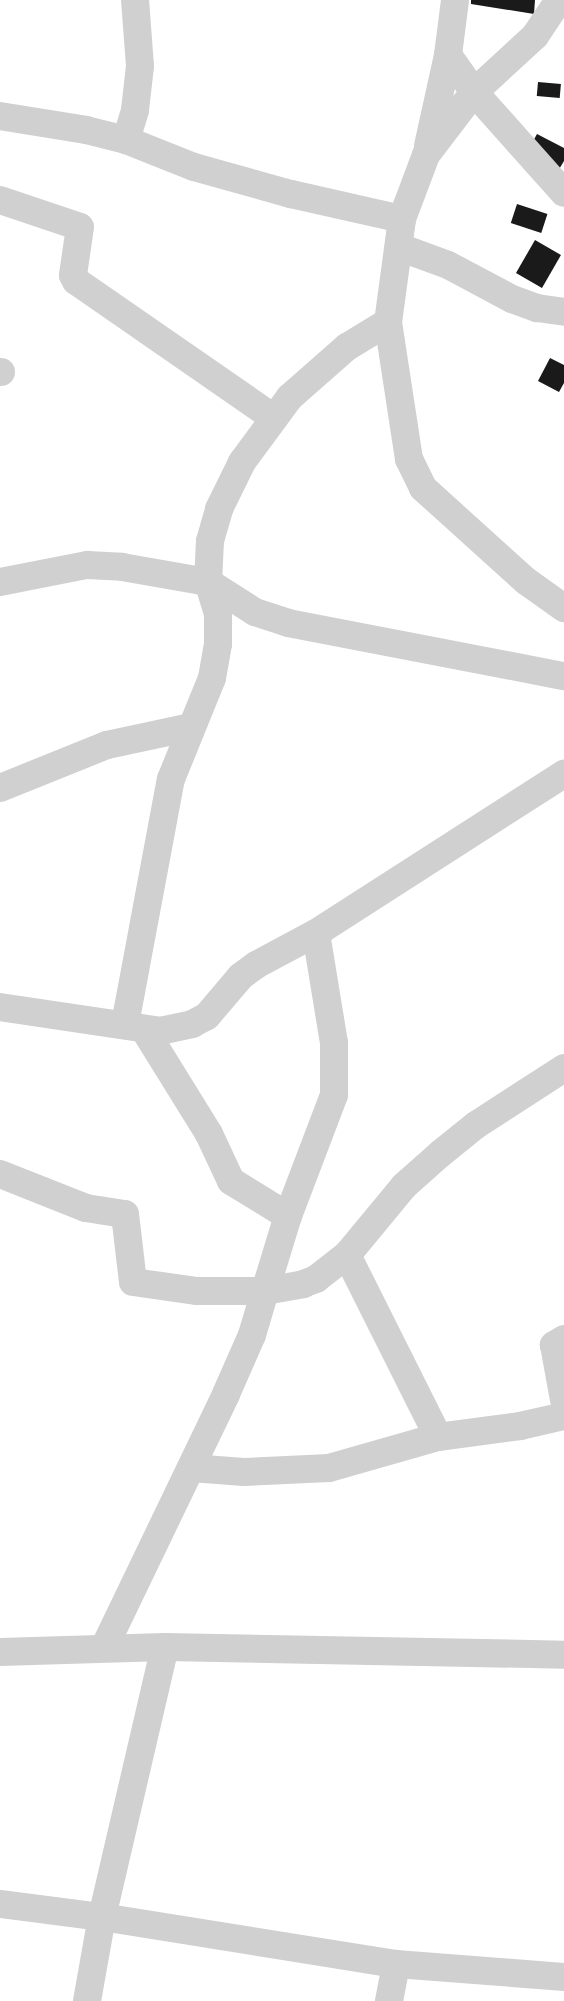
<!DOCTYPE html>
<style>
body{margin:0}
#map{position:relative;width:564px;height:2001px;overflow:hidden;background:#fff;font-family:"Open Sans",sans-serif}
div>[style]{position:absolute}
.building>*{inset:0;background:#1a1a1a;transform-origin:0 0}
.minor>*{height:28px;margin:-14px;padding:0 14px;transform-origin:14px;border-radius:14px;background:#d0d0d0}
span{translate:-50% -50%;white-space:nowrap;text-align:center;line-height:1.15;-webkit-text-stroke:5px #fff;paint-order:stroke}
</style>
<div id="map">
<div class="building">
<div style="clip-path:polygon(471px 0,535px 0,534px 14px,471px 4px)"></div>
<div style="left:538px;top:82px;width:23px;height:14px;rotate:5deg"></div>
<div style="clip-path:polygon(537px 134px,564px 148px,564px 161px,558px 171px,526px 154px)"></div>
<div style="left:517px;top:204px;width:32px;height:20px;rotate:18deg"></div>
<div style="left:535px;top:240px;width:30px;height:38px;rotate:30deg"></div>
<div style="clip-path:polygon(550px 358px,564px 365px,564px 383px,559px 392px,538px 381px)"></div>
</div>
<div class="minor">
<div style="left:559px;top:0;width:43px;rotate:123.7deg"></div>
<div style="left:535px;top:36px;width:83px;rotate:137.4deg"></div>
<div style="left:474px;top:92px;width:79px;rotate:127.3deg"></div>
<div style="left:426px;top:155px;width:68px;rotate:110.6deg"></div>
<div style="left:402px;top:219px;width:104px;rotate:97.7deg"></div>
<div style="left:388px;top:322px;width:139px;rotate:81.3deg"></div>
<div style="left:409px;top:459px;width:32px;rotate:64deg"></div>
<div style="left:423px;top:488px;width:139px;rotate:42.1deg"></div>
<div style="left:526px;top:581px;width:47px;rotate:35.4deg"></div>
<div style="left:448px;top:55px;width:45px;rotate:54.9deg"></div>
<div style="left:474px;top:92px;width:135px;rotate:48.3deg"></div>
<div style="left:0;top:116px;width:87px;rotate:9.2deg"></div>
<div style="left:86px;top:130px;width:41px;rotate:14deg"></div>
<div style="left:126px;top:140px;width:73px;rotate:21.7deg"></div>
<div style="left:194px;top:167px;width:101px;rotate:15.6deg"></div>
<div style="left:291px;top:194px;width:114px;rotate:12.7deg"></div>
<div style="left:126px;top:140px;width:31px;rotate:-73deg"></div>
<div style="left:135px;top:110px;width:44px;rotate:-83.5deg"></div>
<div style="left:140px;top:66px;width:66px;rotate:-94.3deg"></div>
<div style="left:428px;top:146px;width:93px;rotate:-77.6deg"></div>
<div style="left:448px;top:55px;width:55px;rotate:-82.7deg"></div>
<div style="left:0;top:200px;width:84px;rotate:18.6deg"></div>
<div style="left:80px;top:227px;width:49px;rotate:98.3deg"></div>
<div style="left:73px;top:275px;width:7px;rotate:63deg"></div>
<div style="left:76px;top:281px;width:241px;rotate:34.7deg"></div>
<div style="left:399px;top:247px;width:52px;rotate:20.2deg"></div>
<div style="left:448px;top:265px;width:72px;rotate:28deg"></div>
<div style="left:512px;top:299px;width:27px;rotate:20deg"></div>
<div style="left:537px;top:308px;width:27px;rotate:8deg"></div>
<div style="left:0;top:372px;width:1px"></div>
<div style="left:0;top:582px;width:89px;rotate:-11.1deg"></div>
<div style="left:87px;top:565px;width:35px;rotate:3deg"></div>
<div style="left:122px;top:567px;width:87px;rotate:9.9deg"></div>
<div style="left:208px;top:582px;width:56px;rotate:32.6deg"></div>
<div style="left:255px;top:612px;width:35px;rotate:18deg"></div>
<div style="left:288px;top:623px;width:281px;rotate:10.9deg"></div>
<div style="left:0;top:788px;width:115px;rotate:-21.9deg"></div>
<div style="left:107px;top:745px;width:86px;rotate:-12.1deg"></div>
<div style="left:0;top:1007px;width:162px;rotate:8.5deg"></div>
<div style="left:160px;top:1031px;width:33px;rotate:-12deg"></div>
<div style="left:192px;top:1024px;width:17px;rotate:-28deg"></div>
<div style="left:207px;top:1016px;width:52px;rotate:-49.6deg"></div>
<div style="left:241px;top:976px;width:19px;rotate:-36deg"></div>
<div style="left:256px;top:965px;width:68px;rotate:-28.1deg"></div>
<div style="left:316px;top:933px;width:295px;rotate:-32.7deg"></div>
<div style="left:125px;top:1024px;width:249px;rotate:-79.4deg"></div>
<div style="left:171px;top:779px;width:109px;rotate:-67.9deg"></div>
<div style="left:212px;top:678px;width:35px;rotate:-80deg"></div>
<div style="left:218px;top:644px;width:30px;rotate:-90deg"></div>
<div style="left:218px;top:614px;width:34px;rotate:-107deg"></div>
<div style="left:208px;top:582px;width:41px;rotate:-87.2deg"></div>
<div style="left:210px;top:541px;width:33px;rotate:-74deg"></div>
<div style="left:219px;top:509px;width:52px;rotate:-63.9deg"></div>
<div style="left:242px;top:462px;width:81px;rotate:-53.6deg"></div>
<div style="left:290px;top:397px;width:76px;rotate:-41.3deg"></div>
<div style="left:347px;top:347px;width:48px;rotate:-31.4deg"></div>
<div style="left:144px;top:1029px;width:123px;rotate:58.2deg"></div>
<div style="left:209px;top:1134px;width:52px;rotate:64.9deg"></div>
<div style="left:231px;top:1181px;width:67px;rotate:31.6deg"></div>
<div style="left:0;top:1174px;width:92px;rotate:21.6deg"></div>
<div style="left:86px;top:1208px;width:39px;rotate:9deg"></div>
<div style="left:125px;top:1214px;width:68px;rotate:83.3deg"></div>
<div style="left:133px;top:1282px;width:65px;rotate:8deg"></div>
<div style="left:197px;top:1291px;width:68px"></div>
<div style="left:265px;top:1291px;width:78px;rotate:-73deg"></div>
<div style="left:288px;top:1216px;width:129px;rotate:-69.2deg"></div>
<div style="left:334px;top:1095px;width:52px;rotate:-90deg"></div>
<div style="left:334px;top:1043px;width:111px;rotate:-99.3deg"></div>
<div style="left:347px;top:1255px;width:203px;rotate:63.4deg"></div>
<div style="left:564px;top:1339px;width:12px;rotate:149deg"></div>
<div style="left:554px;top:1345px;width:56px;rotate:79.7deg"></div>
<div style="left:191px;top:1468px;width:53px;rotate:4.3deg"></div>
<div style="left:244px;top:1472px;width:85px;rotate:-2.7deg"></div>
<div style="left:329px;top:1468px;width:113px;rotate:-15.9deg"></div>
<div style="left:438px;top:1437px;width:83px;rotate:-7.6deg"></div>
<div style="left:520px;top:1426px;width:45px;rotate:-12.8deg"></div>
<div style="left:104px;top:1648px;width:282px;rotate:-64.3deg"></div>
<div style="left:226px;top:1394px;width:64px;rotate:-66.2deg"></div>
<div style="left:252px;top:1335px;width:46px;rotate:-73.5deg"></div>
<div style="left:265px;top:1291px;width:39px;rotate:-10deg"></div>
<div style="left:303px;top:1284px;width:14px;rotate:-21deg"></div>
<div style="left:316px;top:1279px;width:39px;rotate:-38deg"></div>
<div style="left:347px;top:1255px;width:89px;rotate:-50.4deg"></div>
<div style="left:404px;top:1186px;width:48px;rotate:-41.6deg"></div>
<div style="left:440px;top:1154px;width:46px;rotate:-38.9deg"></div>
<div style="left:476px;top:1125px;width:105px;rotate:-32.9deg"></div>
<div style="left:0;top:1652px;width:165px;rotate:-1.7deg"></div>
<div style="left:165px;top:1647px;width:399px;rotate:1.1deg"></div>
<div style="left:0;top:1904px;width:103px;rotate:7.3deg"></div>
<div style="left:102px;top:1917px;width:298px;rotate:9.1deg"></div>
<div style="left:396px;top:1964px;width:169px;rotate:4.4deg"></div>
<div style="left:87px;top:2001px;width:85px;rotate:-79.9deg"></div>
<div style="left:102px;top:1917px;width:277px;rotate:-76.9deg"></div>
<div style="left:389px;top:2001px;width:38px;rotate:-79deg"></div>
</div>
</div>
